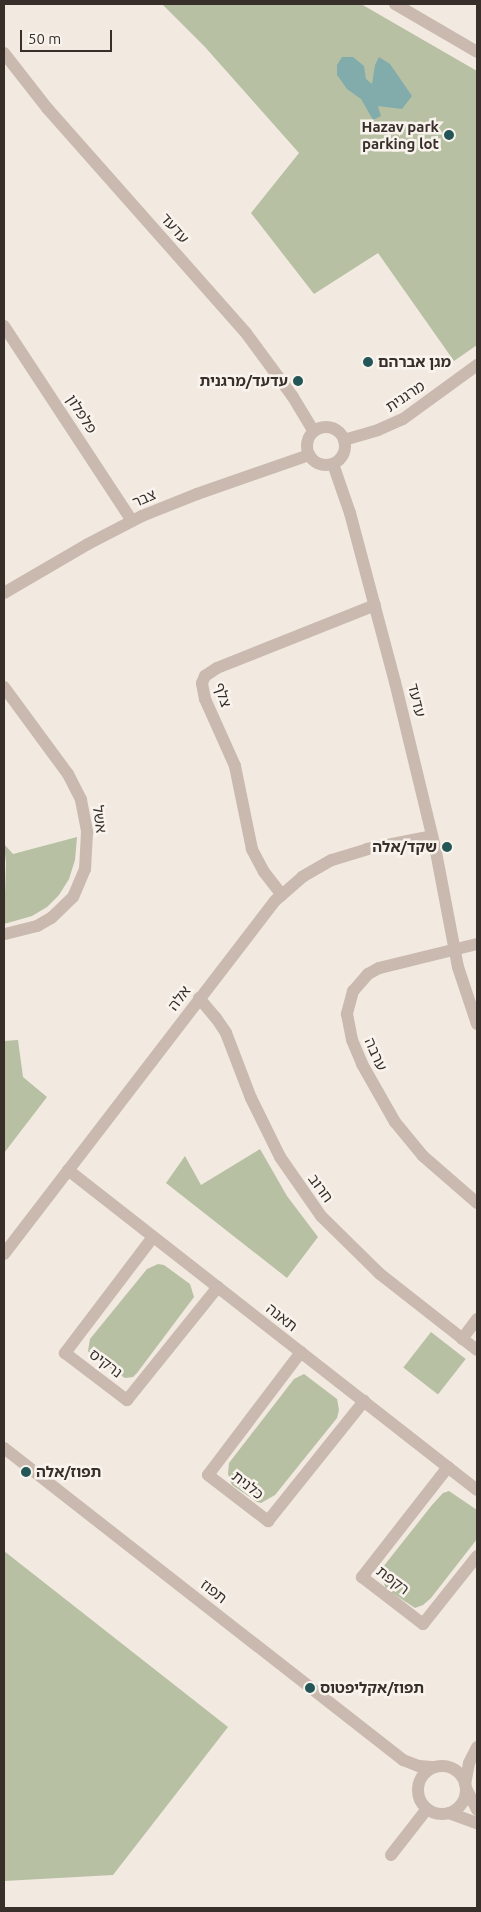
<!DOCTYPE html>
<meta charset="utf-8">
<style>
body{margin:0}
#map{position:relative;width:481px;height:1912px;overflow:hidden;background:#f2e9e1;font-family:Ubuntu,"Noto Sans Hebrew",sans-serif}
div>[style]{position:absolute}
.green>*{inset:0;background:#b7c0a2;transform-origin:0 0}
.water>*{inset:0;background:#82acac}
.minor>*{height:12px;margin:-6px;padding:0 6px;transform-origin:6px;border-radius:6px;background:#c9b9ae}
.minor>.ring{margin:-6px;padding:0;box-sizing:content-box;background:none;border:12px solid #c9b9ae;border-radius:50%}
.dots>*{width:14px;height:14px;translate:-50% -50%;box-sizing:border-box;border:2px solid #f9f3ed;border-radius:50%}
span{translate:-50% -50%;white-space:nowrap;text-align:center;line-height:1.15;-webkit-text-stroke:5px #f9f3ed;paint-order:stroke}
.poi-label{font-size:15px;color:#382f2b;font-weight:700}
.right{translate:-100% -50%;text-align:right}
.left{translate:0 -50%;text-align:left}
.street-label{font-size:15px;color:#382f2b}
.frame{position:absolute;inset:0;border:5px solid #382f2b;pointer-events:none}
.scale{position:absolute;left:20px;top:30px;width:92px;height:22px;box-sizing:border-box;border:2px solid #382f2b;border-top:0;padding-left:6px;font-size:15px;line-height:18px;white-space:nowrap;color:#382f2b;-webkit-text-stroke:4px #f9f3ed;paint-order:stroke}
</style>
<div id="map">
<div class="green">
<div style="clip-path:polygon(162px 4px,361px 4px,477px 71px,477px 345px,454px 361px,378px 253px,314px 294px,251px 213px,299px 153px,205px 47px)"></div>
<div style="clip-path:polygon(77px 837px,75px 860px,69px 879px,59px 895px,47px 907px,32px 916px,4px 924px,6px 863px,4px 844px,13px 854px)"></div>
<div style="clip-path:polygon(18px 1040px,23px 1077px,47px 1097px,4px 1153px,4px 1041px)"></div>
<div style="clip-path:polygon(260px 1149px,287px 1196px,318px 1237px,287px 1278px,166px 1183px,185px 1156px,201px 1185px)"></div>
<div style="clip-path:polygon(158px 1264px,164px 1265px,190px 1284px,194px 1297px,137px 1373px,133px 1377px,125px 1378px,91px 1355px,88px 1351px,90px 1339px,147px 1269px)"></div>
<div style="left:431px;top:1332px;width:44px;height:45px;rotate:38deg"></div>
<div style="clip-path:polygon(304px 1374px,337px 1399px,339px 1410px,337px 1418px,275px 1495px,261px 1503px,257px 1502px,232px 1485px,228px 1474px,229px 1463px,294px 1379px)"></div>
<div style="clip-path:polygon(449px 1491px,477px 1510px,477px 1539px,431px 1598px,423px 1605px,415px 1608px,386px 1589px,381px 1575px,383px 1567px,432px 1505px,443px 1493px)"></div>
<div style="clip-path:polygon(4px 1551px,228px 1727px,113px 1875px,4px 1881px)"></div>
</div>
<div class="water">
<div style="clip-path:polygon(342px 57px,353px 57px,364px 66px,366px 79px,372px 84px,375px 65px,379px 57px,390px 64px,412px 96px,402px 109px,378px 106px,381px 116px,373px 120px,361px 99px,347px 89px,337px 75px,337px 65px)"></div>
</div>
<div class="minor">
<div style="left:395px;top:4px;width:95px;rotate:30.3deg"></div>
<div style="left:4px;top:53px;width:70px;rotate:52deg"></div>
<div style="left:47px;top:108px;width:300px;rotate:48.5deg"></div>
<div style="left:246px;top:333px;width:79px;rotate:53.7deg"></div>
<div style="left:293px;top:397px;width:39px;rotate:59deg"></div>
<div style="left:4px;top:326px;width:233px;rotate:56.7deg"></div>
<div class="ring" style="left:307px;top:427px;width:26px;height:26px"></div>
<div style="left:344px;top:440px;width:35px;rotate:-16deg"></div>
<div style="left:378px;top:430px;width:27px;rotate:-24deg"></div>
<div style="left:403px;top:419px;width:92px;rotate:-36.1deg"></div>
<div style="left:333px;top:464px;width:52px;rotate:70.9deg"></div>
<div style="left:350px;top:513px;width:175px;rotate:75.1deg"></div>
<div style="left:395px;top:682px;width:175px;rotate:76.4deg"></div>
<div style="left:436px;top:852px;width:117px;rotate:79.2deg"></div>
<div style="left:458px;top:967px;width:60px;rotate:71.6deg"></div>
<div style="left:4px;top:593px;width:97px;rotate:-30.3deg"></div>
<div style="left:88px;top:544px;width:61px;rotate:-27.4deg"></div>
<div style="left:142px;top:516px;width:59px;rotate:-21.8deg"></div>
<div style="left:197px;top:494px;width:119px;rotate:-19.2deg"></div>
<div style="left:4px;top:687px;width:108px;rotate:53.7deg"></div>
<div style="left:68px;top:774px;width:29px;rotate:63deg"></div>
<div style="left:81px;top:800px;width:33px;rotate:79deg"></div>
<div style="left:87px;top:832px;width:37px;rotate:93deg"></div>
<div style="left:85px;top:869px;width:30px;rotate:113deg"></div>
<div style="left:73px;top:897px;width:30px;rotate:136deg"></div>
<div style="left:51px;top:918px;width:16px;rotate:150deg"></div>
<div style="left:37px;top:926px;width:34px;rotate:166deg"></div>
<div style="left:282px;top:895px;width:29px;rotate:-128deg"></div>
<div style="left:264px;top:872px;width:26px;rotate:-118deg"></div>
<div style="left:252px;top:849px;width:85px;rotate:-101.6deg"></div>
<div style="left:235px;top:766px;width:73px;rotate:-114.1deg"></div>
<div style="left:205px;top:699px;width:16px;rotate:-101deg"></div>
<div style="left:202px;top:683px;width:8px;rotate:-67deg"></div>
<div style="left:205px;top:676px;width:14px;rotate:-34deg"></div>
<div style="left:217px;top:668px;width:170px;rotate:-21.7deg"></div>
<div style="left:477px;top:944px;width:101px;rotate:166.2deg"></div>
<div style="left:379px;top:968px;width:13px;rotate:151deg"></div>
<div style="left:368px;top:974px;width:23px;rotate:131deg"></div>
<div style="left:353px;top:991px;width:24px;rotate:105deg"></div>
<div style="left:347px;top:1014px;width:26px;rotate:79deg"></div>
<div style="left:352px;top:1040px;width:26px;rotate:67deg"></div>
<div style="left:362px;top:1064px;width:67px;rotate:60.4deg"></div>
<div style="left:395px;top:1122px;width:44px;rotate:50.5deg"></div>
<div style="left:423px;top:1156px;width:72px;rotate:41deg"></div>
<div style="left:199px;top:998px;width:26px;rotate:50deg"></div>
<div style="left:216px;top:1018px;width:18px;rotate:56deg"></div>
<div style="left:226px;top:1033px;width:70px;rotate:69deg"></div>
<div style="left:251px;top:1098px;width:66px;rotate:63.8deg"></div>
<div style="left:280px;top:1157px;width:72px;rotate:55.2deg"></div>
<div style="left:321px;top:1216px;width:83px;rotate:44.5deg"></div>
<div style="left:380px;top:1274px;width:123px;rotate:38.1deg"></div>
<div style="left:68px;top:1170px;width:519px;rotate:38.04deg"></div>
<div style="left:153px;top:1237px;width:146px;rotate:127.2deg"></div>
<div style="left:65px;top:1353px;width:78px;rotate:37.2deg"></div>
<div style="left:127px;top:1400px;width:145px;rotate:-51.2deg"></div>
<div style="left:4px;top:1254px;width:446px;rotate:-52.5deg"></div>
<div style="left:276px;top:900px;width:35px;rotate:-41deg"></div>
<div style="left:302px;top:877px;width:34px;rotate:-30deg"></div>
<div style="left:332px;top:860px;width:37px;rotate:-17deg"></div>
<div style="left:367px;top:849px;width:66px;rotate:-11.3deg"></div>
<div style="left:462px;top:1339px;width:25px;rotate:-53deg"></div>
<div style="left:301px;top:1352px;width:154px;rotate:127.1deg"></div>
<div style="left:208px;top:1475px;width:76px;rotate:37.5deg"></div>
<div style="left:268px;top:1521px;width:154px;rotate:-51.3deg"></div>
<div style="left:4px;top:1448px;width:507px;rotate:38.02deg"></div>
<div style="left:403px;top:1760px;width:17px;rotate:21deg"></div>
<div style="left:419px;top:1766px;width:16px;rotate:4deg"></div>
<div style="left:448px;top:1467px;width:140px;rotate:128deg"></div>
<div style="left:362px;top:1577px;width:77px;rotate:37.6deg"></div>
<div style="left:423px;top:1624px;width:87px;rotate:-51.5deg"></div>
<div class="ring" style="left:418px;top:1766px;width:36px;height:36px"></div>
<div style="left:465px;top:1784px;width:21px;rotate:-79deg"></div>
<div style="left:469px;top:1763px;width:18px;rotate:-63deg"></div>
<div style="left:466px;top:1788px;width:25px;rotate:63deg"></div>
<div style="left:449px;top:1813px;width:30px;rotate:20deg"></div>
<div style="left:391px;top:1855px;width:58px;rotate:-52deg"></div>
</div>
<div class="dots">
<div style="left:449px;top:135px;background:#245657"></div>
<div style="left:368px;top:362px;background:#245657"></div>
<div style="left:298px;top:381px;background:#245657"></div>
<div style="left:447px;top:847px;background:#245657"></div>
<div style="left:26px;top:1472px;background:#245657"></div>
<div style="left:310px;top:1688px;background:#245657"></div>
</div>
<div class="poi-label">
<span class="right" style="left:439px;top:135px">Hazav park<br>parking lot</span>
<span class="left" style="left:378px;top:362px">מגן אברהם</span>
<span class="right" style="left:288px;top:381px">עדעד/מרגנית</span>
<span class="right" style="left:437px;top:847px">שקד/אלה</span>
<span class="left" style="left:36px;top:1472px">תפוז/אלה</span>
<span class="left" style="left:320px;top:1688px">תפוז/אקליפטוס</span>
</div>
<div class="street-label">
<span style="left:175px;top:228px;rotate:49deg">עדעד</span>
<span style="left:405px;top:396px;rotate:-34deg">מרגנית</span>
<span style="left:82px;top:414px;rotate:57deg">פלפלון</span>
<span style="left:144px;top:498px;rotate:-24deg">צבר</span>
<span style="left:223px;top:695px;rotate:72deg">צלף</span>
<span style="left:417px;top:700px;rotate:76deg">עדעד</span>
<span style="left:100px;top:819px;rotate:82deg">אשל</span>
<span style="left:179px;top:998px;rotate:-53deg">אלה</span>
<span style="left:376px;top:1054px;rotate:66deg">ערבה</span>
<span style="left:321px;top:1188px;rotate:54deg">חרוב</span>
<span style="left:282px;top:1317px;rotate:38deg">תאנה</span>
<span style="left:106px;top:1363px;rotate:37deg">נרקיס</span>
<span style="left:248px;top:1485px;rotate:38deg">כלנית</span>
<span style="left:393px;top:1580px;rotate:37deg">רקפת</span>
<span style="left:214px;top:1591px;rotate:38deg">תפוז</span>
</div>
<div class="frame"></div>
<div class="scale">50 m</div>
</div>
